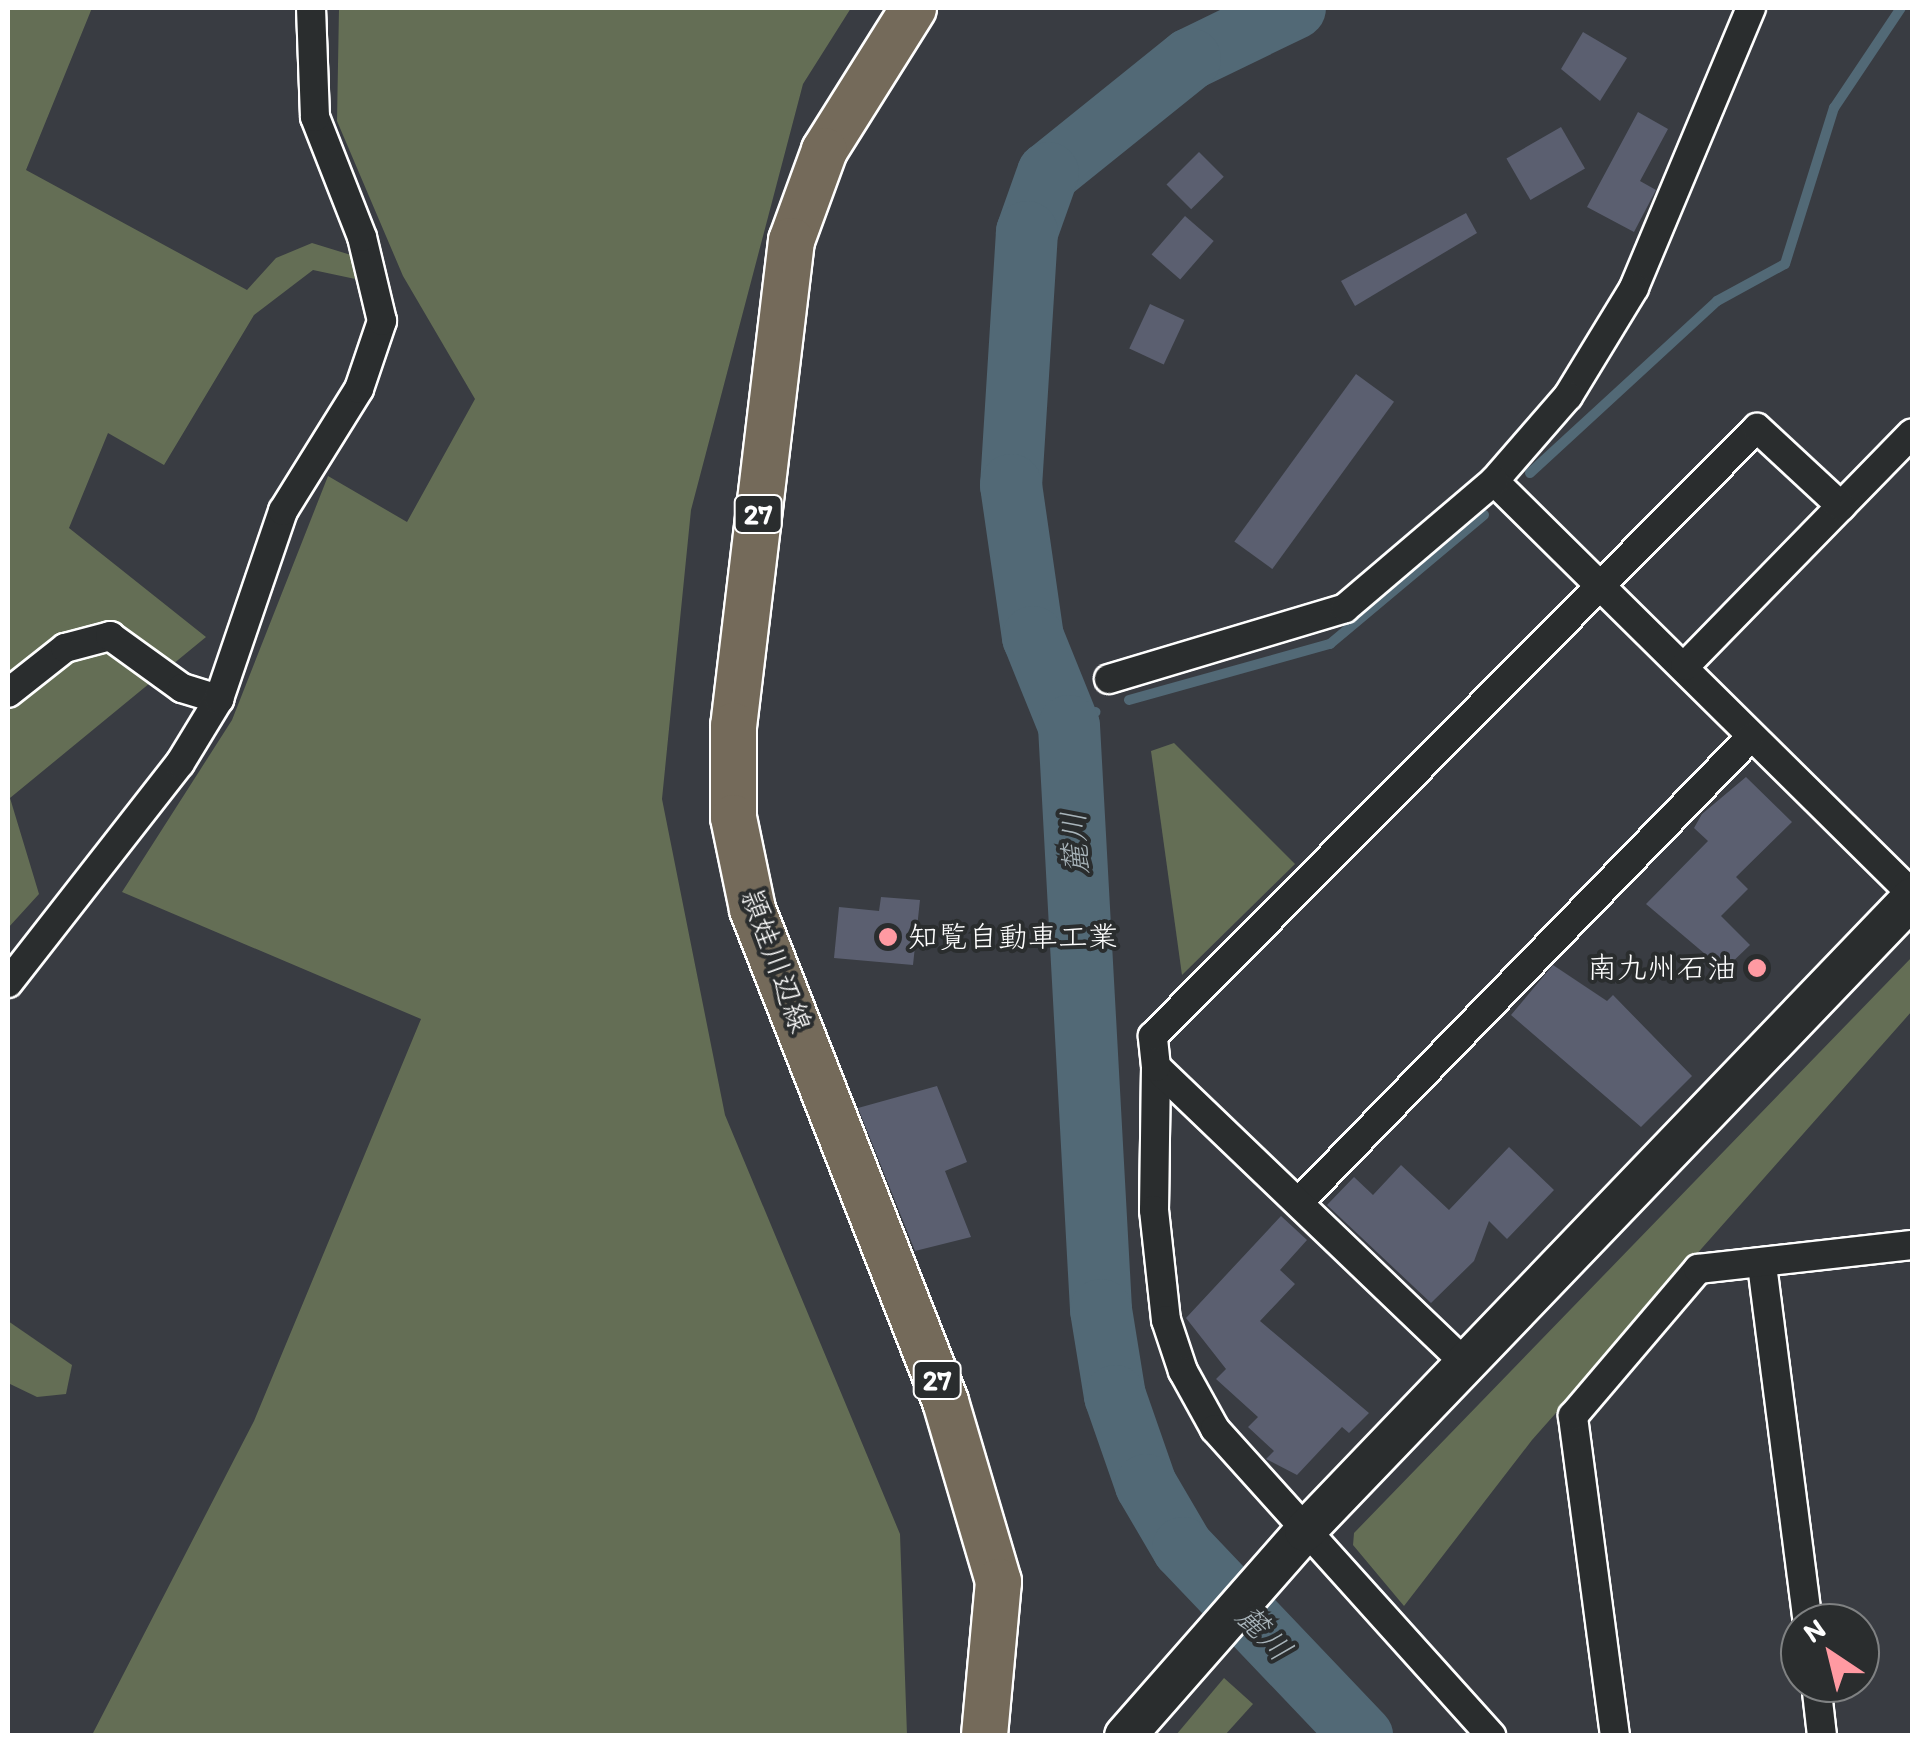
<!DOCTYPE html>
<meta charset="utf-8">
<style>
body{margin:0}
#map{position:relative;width:1920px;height:1743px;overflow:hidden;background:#393c42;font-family:Itim,"Klee One",sans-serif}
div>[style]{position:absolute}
.green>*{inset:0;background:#646e55}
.stream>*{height:10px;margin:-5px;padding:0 5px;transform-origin:5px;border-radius:5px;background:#526976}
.river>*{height:62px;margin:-31px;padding:0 31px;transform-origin:31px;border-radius:31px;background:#526976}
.building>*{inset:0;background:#5b5f70;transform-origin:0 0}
.roads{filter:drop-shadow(2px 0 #fff) drop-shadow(-2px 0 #fff) drop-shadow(0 2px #fff) drop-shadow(0 -2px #fff)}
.street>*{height:28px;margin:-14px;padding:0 14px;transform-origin:14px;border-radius:14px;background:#2a2d2e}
.secondary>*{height:40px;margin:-20px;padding:0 20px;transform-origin:20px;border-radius:20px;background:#2a2d2e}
.primary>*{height:45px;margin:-22.5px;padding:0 22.5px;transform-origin:22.5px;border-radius:22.5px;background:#746a5a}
.dots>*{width:28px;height:28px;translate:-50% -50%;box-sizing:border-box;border:5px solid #2a2d2e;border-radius:50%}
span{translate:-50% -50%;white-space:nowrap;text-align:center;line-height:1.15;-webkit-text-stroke:8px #2a2d2e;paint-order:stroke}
.shield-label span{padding:2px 8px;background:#2a2d2e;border:2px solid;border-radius:8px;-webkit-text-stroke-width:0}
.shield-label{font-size:28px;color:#fff;font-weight:700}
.poi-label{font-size:30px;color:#fff}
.left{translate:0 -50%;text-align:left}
.right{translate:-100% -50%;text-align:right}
.street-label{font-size:30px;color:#fff}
.water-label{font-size:32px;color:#a8b4ba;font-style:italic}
.frame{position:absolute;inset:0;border:10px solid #fff;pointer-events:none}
.north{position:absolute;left:1780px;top:1603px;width:100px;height:100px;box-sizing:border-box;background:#2a2d2e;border:2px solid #7f8182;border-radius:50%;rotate:325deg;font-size:28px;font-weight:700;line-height:40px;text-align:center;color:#fff}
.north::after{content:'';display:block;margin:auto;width:35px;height:45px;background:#ff9aa2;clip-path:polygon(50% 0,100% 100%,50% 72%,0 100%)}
</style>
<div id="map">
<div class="green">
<div style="clip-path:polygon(8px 8px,92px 8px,26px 170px,247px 290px,276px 258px,312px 243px,351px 255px,360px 280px,313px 270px,254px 315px,164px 465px,108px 433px,69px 528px,206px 637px,10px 798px,39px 894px,8px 928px)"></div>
<div style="clip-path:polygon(339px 8px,851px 8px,803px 84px,691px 510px,662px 799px,725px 1115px,900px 1534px,907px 1735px,92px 1735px,254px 1421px,421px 1019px,122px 892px,232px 720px,328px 476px,407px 522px,475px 399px,403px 276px,337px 121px)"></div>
<div style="clip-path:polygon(1174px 743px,1295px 864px,1182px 975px,1151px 751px)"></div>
<div style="clip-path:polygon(1912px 957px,1912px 1011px,1532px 1440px,1404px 1606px,1353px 1545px,1354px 1533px)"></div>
<div style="clip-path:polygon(8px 1321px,72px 1365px,66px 1394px,37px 1397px,8px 1383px)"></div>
<div style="clip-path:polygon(1224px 1678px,1253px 1704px,1225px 1735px,1176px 1735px)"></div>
</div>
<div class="stream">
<div style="left:1530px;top:473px;width:254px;rotate:-42.6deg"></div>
<div style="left:1717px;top:301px;width:77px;rotate:-28.6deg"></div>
<div style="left:1785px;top:264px;width:164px;rotate:-72.6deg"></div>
<div style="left:1834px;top:108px;width:120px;rotate:-56.2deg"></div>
<div style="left:1129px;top:700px;width:209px;rotate:-15.6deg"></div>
<div style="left:1330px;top:644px;width:201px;rotate:-40deg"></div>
<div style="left:1069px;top:726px;width:30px;rotate:-28deg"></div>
</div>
<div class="river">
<div style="left:1295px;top:8px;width:117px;rotate:154.1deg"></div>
<div style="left:1190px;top:59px;width:182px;rotate:141.2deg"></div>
<div style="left:1048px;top:173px;width:63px;rotate:109.6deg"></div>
<div style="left:1027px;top:232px;width:254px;rotate:93.6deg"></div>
<div style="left:1011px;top:485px;width:154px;rotate:81.8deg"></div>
<div style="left:1033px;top:637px;width:96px;rotate:68deg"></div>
<div style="left:1069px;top:726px;width:585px;rotate:86.86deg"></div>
<div style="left:1101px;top:1310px;width:87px;rotate:80.8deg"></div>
<div style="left:1115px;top:1396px;width:94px;rotate:70.8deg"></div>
<div style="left:1146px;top:1485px;width:73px;rotate:59.6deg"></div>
<div style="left:1183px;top:1548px;width:260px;rotate:46.4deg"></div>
</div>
<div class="building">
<div style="clip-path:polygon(1583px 32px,1627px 58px,1600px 101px,1561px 69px)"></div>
<div style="clip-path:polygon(1638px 112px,1668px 129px,1640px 181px,1656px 190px,1634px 232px,1587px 207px)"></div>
<div style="left:1561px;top:127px;width:48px;height:63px;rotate:60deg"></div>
<div style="left:1199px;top:152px;width:35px;height:46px;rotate:45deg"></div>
<div style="clip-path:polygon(1466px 213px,1477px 233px,1355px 306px,1341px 281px)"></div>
<div style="left:1185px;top:216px;width:38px;height:51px;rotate:41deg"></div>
<div style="left:1150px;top:304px;width:38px;height:49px;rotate:25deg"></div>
<div style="left:1356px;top:374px;width:47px;height:207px;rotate:36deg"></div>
<div style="clip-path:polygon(1746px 777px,1792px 822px,1736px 877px,1748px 889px,1721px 916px,1750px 945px,1724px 970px,1646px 904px,1708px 841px,1694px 828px,1702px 814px)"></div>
<div style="clip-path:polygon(881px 897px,920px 900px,913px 965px,834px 958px,839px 907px,879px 911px)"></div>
<div style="clip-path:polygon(1553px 965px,1607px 1001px,1613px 995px,1692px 1076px,1641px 1127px,1511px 1015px)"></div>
<div style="clip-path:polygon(937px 1086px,967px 1162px,945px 1171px,971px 1237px,915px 1251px,858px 1108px)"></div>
<div style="clip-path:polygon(1509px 1147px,1554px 1190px,1507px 1239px,1489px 1221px,1474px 1261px,1431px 1303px,1327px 1205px,1354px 1177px,1373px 1195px,1401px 1165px,1449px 1210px)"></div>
<div style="clip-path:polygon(1281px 1216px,1307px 1240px,1280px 1270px,1295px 1284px,1260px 1321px,1369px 1413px,1349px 1433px,1342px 1427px,1297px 1475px,1266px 1459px,1274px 1451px,1248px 1427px,1258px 1417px,1216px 1379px,1226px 1369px,1186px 1318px)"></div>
</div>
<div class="roads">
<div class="street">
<div style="left:1751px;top:8px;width:303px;rotate:112.7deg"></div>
<div style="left:1634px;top:288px;width:127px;rotate:121.4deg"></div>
<div style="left:1568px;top:396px;width:113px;rotate:131deg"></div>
<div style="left:1494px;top:481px;width:588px;rotate:44.66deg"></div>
<div style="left:1685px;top:666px;width:325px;rotate:-45.7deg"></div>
<div style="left:1109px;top:679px;width:246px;rotate:-16.7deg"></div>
<div style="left:1345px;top:608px;width:196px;rotate:-40.4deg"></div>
<div style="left:8px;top:693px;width:73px;rotate:-38.3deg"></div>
<div style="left:65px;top:648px;width:47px;rotate:-14.9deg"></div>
<div style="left:110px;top:636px;width:89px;rotate:35.8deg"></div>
<div style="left:182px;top:688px;width:39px;rotate:17deg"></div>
<div style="left:8px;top:983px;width:279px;rotate:-52deg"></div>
<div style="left:180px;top:763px;width:75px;rotate:-58.6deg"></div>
<div style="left:219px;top:699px;width:199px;rotate:-71.2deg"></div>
<div style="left:283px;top:511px;width:144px;rotate:-58.1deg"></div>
<div style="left:359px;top:389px;width:72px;rotate:-71.3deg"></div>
<div style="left:382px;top:321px;width:86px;rotate:-103.4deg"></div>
<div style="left:362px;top:237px;width:129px;rotate:-111.4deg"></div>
<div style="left:315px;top:117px;width:109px;rotate:-92.1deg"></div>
<div style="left:1156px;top:1067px;width:143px;rotate:90.8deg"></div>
<div style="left:1154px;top:1210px;width:111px;rotate:83.8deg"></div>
<div style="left:1166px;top:1320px;width:54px;rotate:71.6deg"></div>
<div style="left:1183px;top:1371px;width:66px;rotate:61.1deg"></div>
<div style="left:1215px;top:1429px;width:413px;rotate:48deg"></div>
<div style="left:1299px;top:1202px;width:646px;rotate:-45.82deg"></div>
<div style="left:1762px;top:1265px;width:361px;rotate:82.7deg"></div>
<div style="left:1466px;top:1364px;width:429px;rotate:-136.2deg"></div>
<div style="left:1156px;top:1067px;width:31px;rotate:-96deg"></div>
<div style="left:1153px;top:1036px;width:857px;rotate:-45.19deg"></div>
<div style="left:1757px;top:428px;width:115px;rotate:42.9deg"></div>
<div style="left:1816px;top:1683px;width:53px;rotate:83.5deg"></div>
<div style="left:1615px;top:1736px;width:323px;rotate:-97.5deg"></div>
<div style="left:1573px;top:1416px;width:193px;rotate:-49.6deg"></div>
<div style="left:1698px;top:1269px;width:215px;rotate:-6.4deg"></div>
</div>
<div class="secondary">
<div style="left:1125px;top:1736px;width:273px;rotate:-48.7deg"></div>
<div style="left:1305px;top:1531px;width:877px;rotate:-46.2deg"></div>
</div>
<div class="primary">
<div style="left:913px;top:8px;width:168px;rotate:122.1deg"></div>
<div style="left:824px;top:150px;width:96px;rotate:110.1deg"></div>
<div style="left:791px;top:240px;width:488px;rotate:96.8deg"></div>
<div style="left:733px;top:725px;width:92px;rotate:90deg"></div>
<div style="left:733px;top:817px;width:94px;rotate:78.3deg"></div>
<div style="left:752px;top:909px;width:529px;rotate:68.58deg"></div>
<div style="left:945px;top:1401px;width:188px;rotate:73.6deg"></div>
<div style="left:998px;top:1581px;width:156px;rotate:95.2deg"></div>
</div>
</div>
<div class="dots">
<div style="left:888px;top:937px;background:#ff9aa2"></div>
<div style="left:1757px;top:968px;background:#ff9aa2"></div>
</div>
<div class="shield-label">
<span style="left:758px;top:514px">27</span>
<span style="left:937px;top:1380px">27</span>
</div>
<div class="poi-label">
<span class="left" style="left:908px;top:937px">知覧自動車工業</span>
<span class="right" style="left:1737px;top:968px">南九州石油</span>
</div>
<div class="street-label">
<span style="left:776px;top:961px;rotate:70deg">頴娃川辺線</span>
</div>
<div class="water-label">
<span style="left:1075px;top:843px;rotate:-93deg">麓川</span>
<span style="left:1264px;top:1633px;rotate:46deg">麓川</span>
</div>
<div class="frame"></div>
<div class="north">N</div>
</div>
